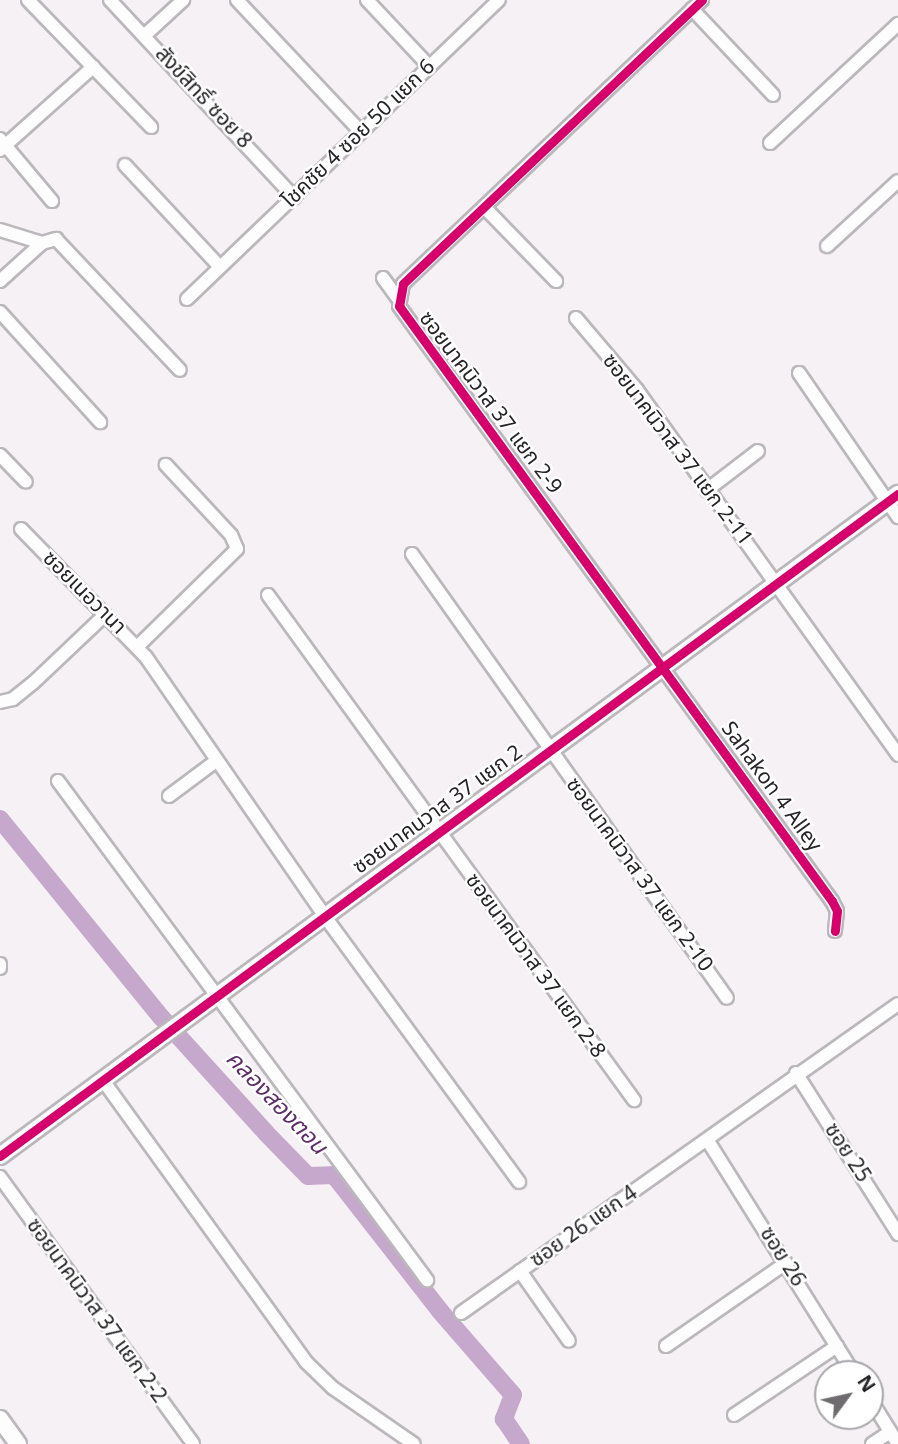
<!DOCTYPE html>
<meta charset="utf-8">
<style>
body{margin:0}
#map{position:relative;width:898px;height:1444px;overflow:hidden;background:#f5f1f5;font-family:Georgia,"Noto Sans Thai",serif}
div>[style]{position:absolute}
.canal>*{height:18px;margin:-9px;padding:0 9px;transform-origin:9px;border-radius:9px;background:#c6a8cc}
.roads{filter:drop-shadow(2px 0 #bbb8bb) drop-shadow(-2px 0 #bbb8bb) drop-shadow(0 2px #bbb8bb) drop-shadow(0 -2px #bbb8bb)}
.minor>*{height:12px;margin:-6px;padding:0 6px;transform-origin:6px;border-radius:6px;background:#fefdfe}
.tertiary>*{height:16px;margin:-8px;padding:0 8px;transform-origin:8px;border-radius:8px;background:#fefdfe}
.cycleway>*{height:9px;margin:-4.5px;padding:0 4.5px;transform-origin:4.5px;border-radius:4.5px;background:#d6006c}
span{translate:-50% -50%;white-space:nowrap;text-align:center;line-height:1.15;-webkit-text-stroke:5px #fff;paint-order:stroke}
.street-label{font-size:21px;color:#262427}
.water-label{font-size:23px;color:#5f2c6a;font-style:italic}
.north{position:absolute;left:814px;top:1360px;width:70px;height:70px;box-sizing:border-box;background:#fff;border:2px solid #a8a7a9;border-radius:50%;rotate:57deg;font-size:19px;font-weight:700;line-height:28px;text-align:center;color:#262427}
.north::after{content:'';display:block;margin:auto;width:24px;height:32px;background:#6e6c6f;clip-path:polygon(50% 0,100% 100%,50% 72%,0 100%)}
</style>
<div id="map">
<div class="canal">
<div style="left:0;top:819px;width:255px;rotate:50.9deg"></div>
<div style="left:161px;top:1017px;width:156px;rotate:47.8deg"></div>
<div style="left:266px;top:1133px;width:60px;rotate:45.7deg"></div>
<div style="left:308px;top:1176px;width:25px;rotate:-2deg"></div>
<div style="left:333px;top:1175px;width:6px;rotate:45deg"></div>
<div style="left:337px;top:1179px;width:167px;rotate:52deg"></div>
<div style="left:440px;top:1311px;width:111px;rotate:49deg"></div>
<div style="left:513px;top:1395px;width:26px;rotate:111deg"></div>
<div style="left:504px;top:1419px;width:30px;rotate:56deg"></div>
</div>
<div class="roads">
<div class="minor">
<div style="left:28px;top:0;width:177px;rotate:45.9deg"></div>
<div style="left:110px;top:0;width:270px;rotate:47deg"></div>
<div style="left:237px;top:0;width:181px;rotate:46.8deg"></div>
<div style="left:367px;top:0;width:91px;rotate:46.8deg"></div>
<div style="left:702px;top:0;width:412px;rotate:136.5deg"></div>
<div style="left:403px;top:284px;width:22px;rotate:100deg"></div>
<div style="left:399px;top:306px;width:736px;rotate:53.96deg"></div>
<div style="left:832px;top:901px;width:11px;rotate:63deg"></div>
<div style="left:837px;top:911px;width:20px;rotate:96deg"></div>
<div style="left:692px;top:9px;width:118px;rotate:46.7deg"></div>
<div style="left:145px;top:35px;width:52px;rotate:-42.6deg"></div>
<div style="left:0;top:139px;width:81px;rotate:50deg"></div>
<div style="left:770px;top:143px;width:175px;rotate:-42.9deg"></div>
<div style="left:0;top:150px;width:125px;rotate:-41.7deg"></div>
<div style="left:125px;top:165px;width:139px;rotate:47deg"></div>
<div style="left:485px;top:208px;width:102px;rotate:45.8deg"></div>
<div style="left:0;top:230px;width:44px;rotate:17.2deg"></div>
<div style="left:827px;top:246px;width:96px;rotate:-42.5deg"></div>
<div style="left:383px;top:278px;width:26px;rotate:54deg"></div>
<div style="left:0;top:281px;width:57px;rotate:-42.1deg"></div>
<div style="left:42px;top:243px;width:15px;rotate:-16deg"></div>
<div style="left:56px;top:239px;width:180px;rotate:46.6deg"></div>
<div style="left:187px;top:299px;width:432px;rotate:-43.8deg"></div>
<div style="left:0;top:312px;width:149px;rotate:47.7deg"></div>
<div style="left:576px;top:318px;width:94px;rotate:49.7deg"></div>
<div style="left:637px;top:390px;width:449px;rotate:54.4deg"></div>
<div style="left:799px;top:373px;width:175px;rotate:55.5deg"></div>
<div style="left:0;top:455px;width:37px;rotate:46deg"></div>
<div style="left:707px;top:490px;width:64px;rotate:-37.4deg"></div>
<div style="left:21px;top:529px;width:179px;rotate:45.7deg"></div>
<div style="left:146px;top:657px;width:312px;rotate:55.4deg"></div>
<div style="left:323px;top:914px;width:332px;rotate:53.8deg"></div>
<div style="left:412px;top:554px;width:544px;rotate:54.65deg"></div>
<div style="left:268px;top:595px;width:624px;rotate:54.07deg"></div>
<div style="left:137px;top:647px;width:140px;rotate:-44.4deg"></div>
<div style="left:237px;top:549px;width:15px;rotate:-113deg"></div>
<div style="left:231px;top:535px;width:96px;rotate:-132.9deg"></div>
<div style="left:0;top:702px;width:13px;rotate:-13deg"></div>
<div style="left:13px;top:699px;width:26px;rotate:-39deg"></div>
<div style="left:33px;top:683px;width:99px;rotate:-43.4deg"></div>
<div style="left:58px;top:781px;width:621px;rotate:53.52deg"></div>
<div style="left:169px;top:796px;width:59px;rotate:-36.7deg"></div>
<div style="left:0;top:964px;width:4px;rotate:90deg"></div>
<div style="left:796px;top:1073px;width:191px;rotate:57.6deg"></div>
<div style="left:102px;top:1079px;width:349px;rotate:54.2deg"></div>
<div style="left:306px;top:1362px;width:37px;rotate:44deg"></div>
<div style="left:333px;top:1388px;width:98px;rotate:34.7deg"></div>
<div style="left:708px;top:1141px;width:275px;rotate:57.9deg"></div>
<div style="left:0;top:1177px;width:329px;rotate:54.1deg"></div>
<div style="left:520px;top:1271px;width:85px;rotate:55deg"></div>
<div style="left:461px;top:1313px;width:535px;rotate:-35.26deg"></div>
<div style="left:666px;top:1346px;width:146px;rotate:-34.7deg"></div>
<div style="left:870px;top:1399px;width:53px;rotate:58.1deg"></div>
<div style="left:734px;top:1415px;width:124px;rotate:-33.8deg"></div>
<div style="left:872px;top:1444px;width:22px;rotate:-34deg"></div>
</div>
<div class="tertiary">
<div style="left:0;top:1156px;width:1116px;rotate:-36.4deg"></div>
<div style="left:0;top:1419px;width:31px;rotate:54deg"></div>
</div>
</div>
<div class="cycleway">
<div style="left:702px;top:0;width:412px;rotate:136.5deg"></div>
<div style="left:403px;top:284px;width:22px;rotate:100deg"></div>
<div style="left:399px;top:306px;width:736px;rotate:53.96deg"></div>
<div style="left:832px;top:901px;width:11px;rotate:63deg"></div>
<div style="left:837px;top:911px;width:20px;rotate:96deg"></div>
<div style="left:0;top:1156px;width:1116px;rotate:-36.4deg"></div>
</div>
<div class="street-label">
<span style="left:203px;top:98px;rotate:47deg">สังข์สิทธิ์ ซอย 8</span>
<span style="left:359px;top:134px;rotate:-44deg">โชคชัย 4 ซอย 50 แยก 6</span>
<span style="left:490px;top:403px;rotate:53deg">ซอยนาคนิวาส 37 แยก 2-9</span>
<span style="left:677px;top:450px;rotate:53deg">ซอยนาคนิวาส 37 แยก 2-11</span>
<span style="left:84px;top:593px;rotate:45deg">ซอยเนอวานา</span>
<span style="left:771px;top:787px;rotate:54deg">Sahakon 4 Alley</span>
<span style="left:438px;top:810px;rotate:-36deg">ซอยนาคนวาส 37 แยก 2</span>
<span style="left:639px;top:875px;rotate:54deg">ซอยนาคนิวาส 37 แยก 2-10</span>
<span style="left:535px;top:966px;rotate:54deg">ซอยนาคนิวาส 37 แยก 2-8</span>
<span style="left:847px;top:1153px;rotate:57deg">ซอย 25</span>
<span style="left:584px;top:1227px;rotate:-35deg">ซอย 26 แยก 4</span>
<span style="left:782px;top:1257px;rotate:58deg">ซอย 26</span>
<span style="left:96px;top:1311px;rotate:54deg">ซอยนาคนิวาส 37 แยก 2-2</span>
</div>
<div class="water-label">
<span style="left:276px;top:1103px;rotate:46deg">คลองสองตอน</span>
</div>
<div class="north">N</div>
</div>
